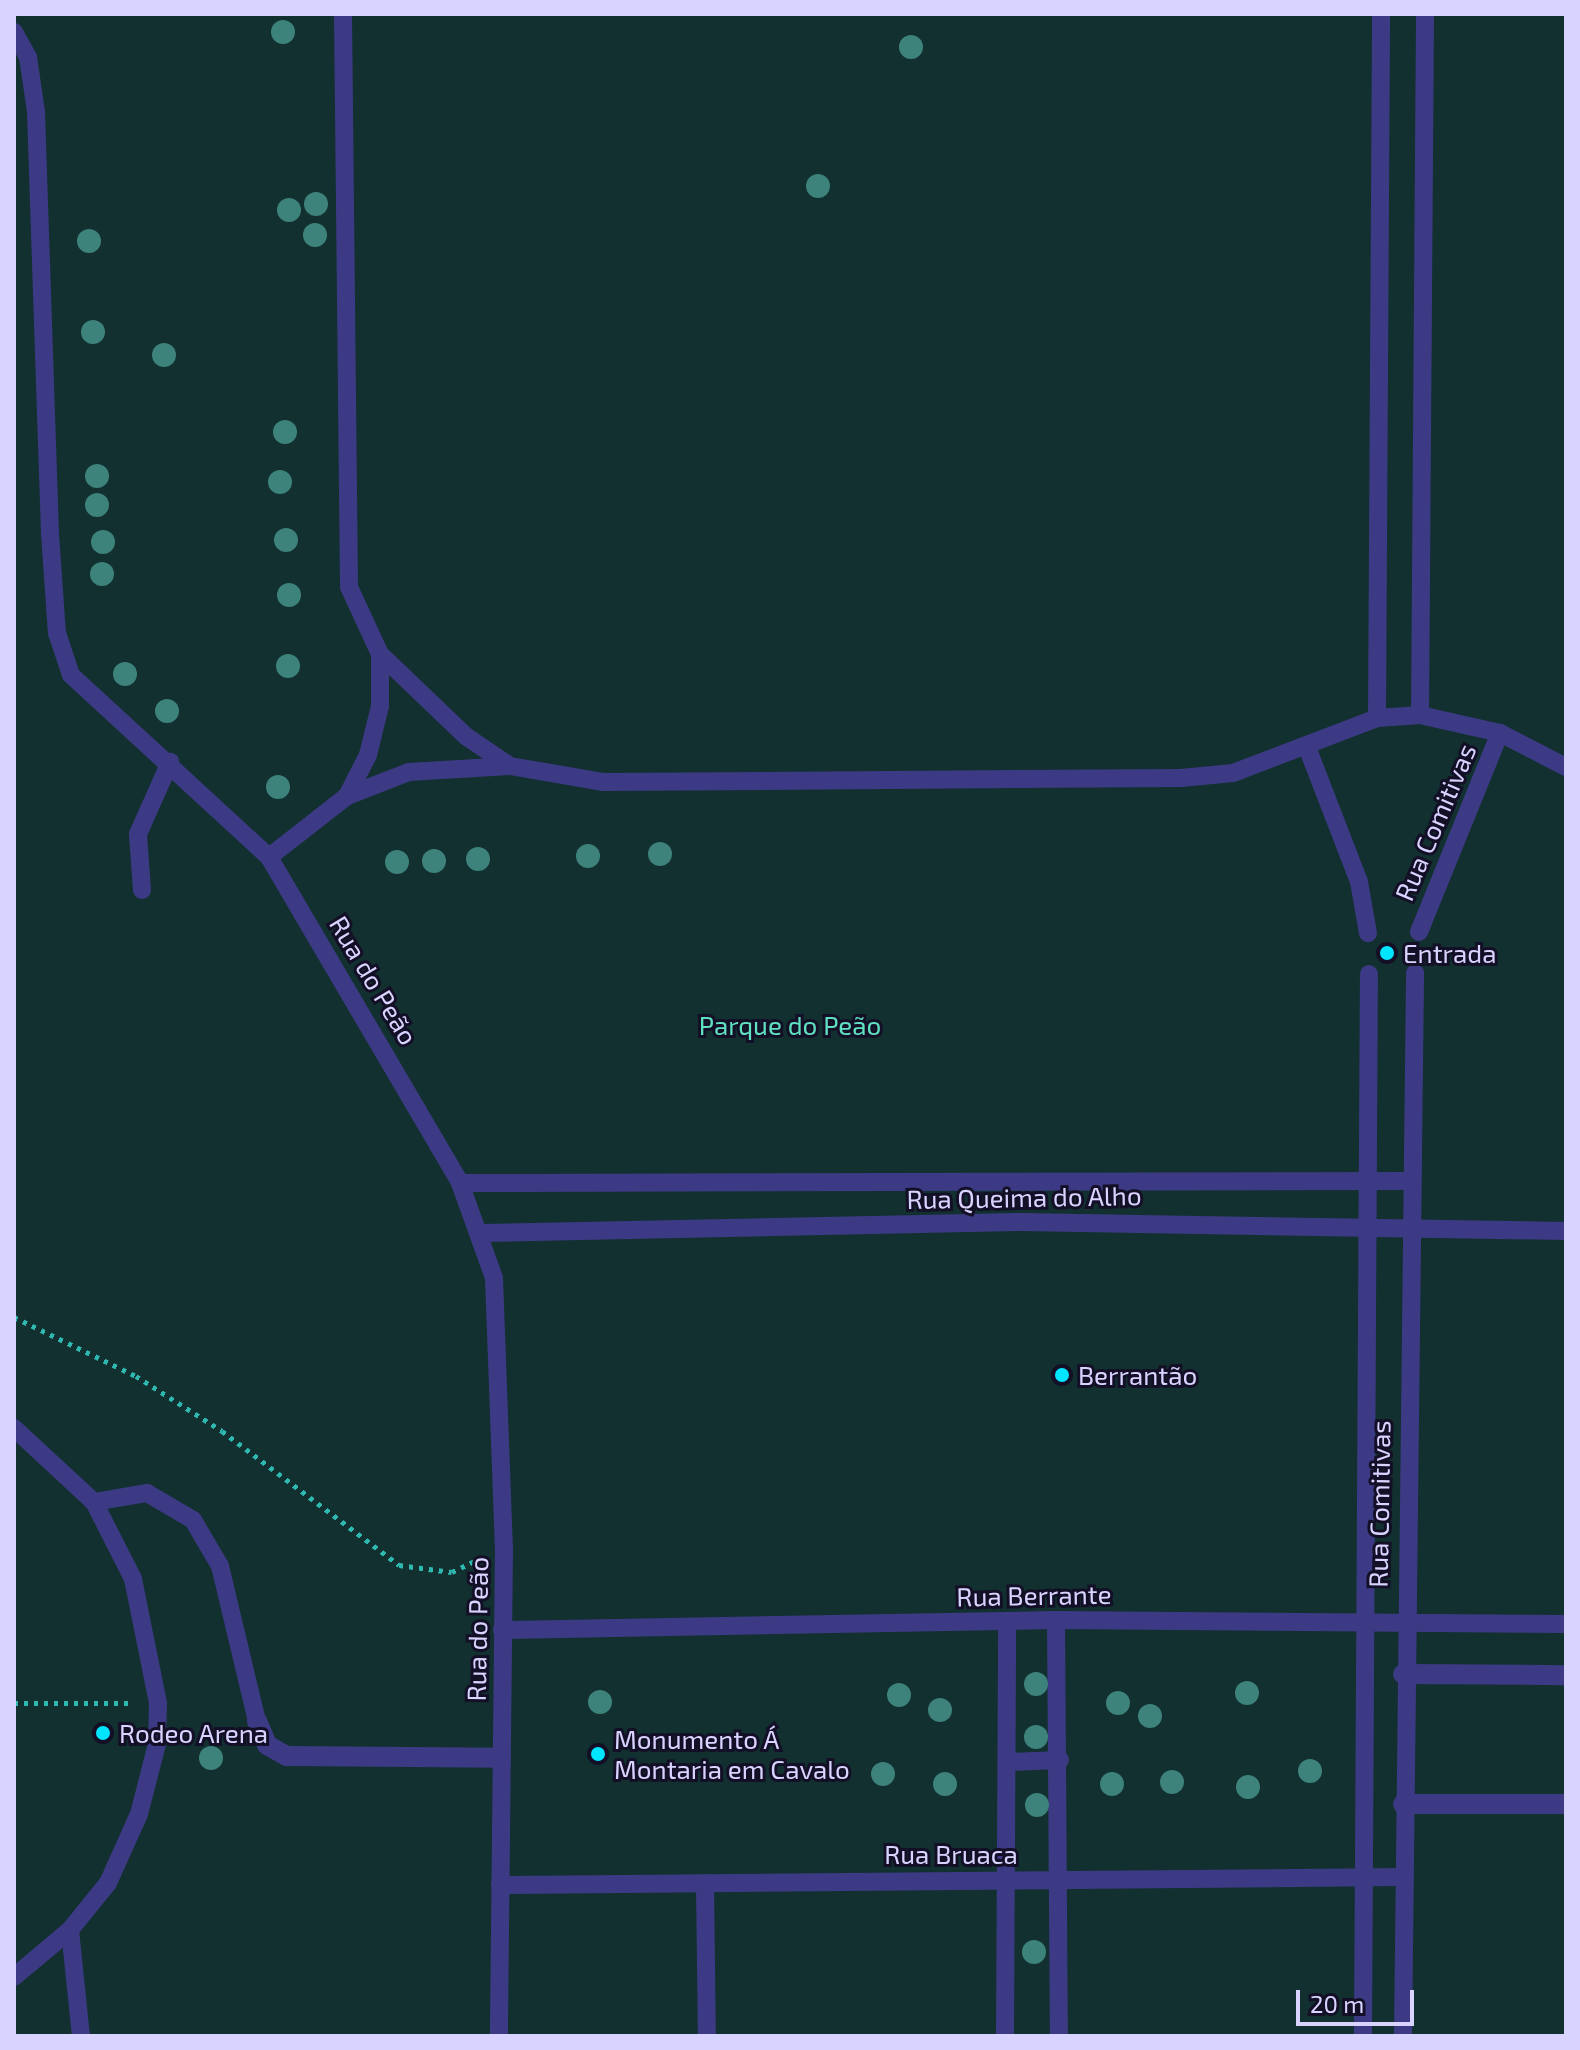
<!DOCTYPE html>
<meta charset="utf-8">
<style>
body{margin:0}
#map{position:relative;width:1580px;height:2050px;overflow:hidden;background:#130f26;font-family:"Exo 2",sans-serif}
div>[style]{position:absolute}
.green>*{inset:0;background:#12302f;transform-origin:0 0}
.path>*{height:5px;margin-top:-2.5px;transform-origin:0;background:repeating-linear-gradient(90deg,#2fb8b0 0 4px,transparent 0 10px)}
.lane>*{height:18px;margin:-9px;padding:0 9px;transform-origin:9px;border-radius:9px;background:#3d3a85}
.street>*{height:20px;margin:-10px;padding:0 10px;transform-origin:10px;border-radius:10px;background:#3d3a85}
.trees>*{width:24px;height:24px;margin:-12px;border-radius:50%;background:#3d827b}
.dots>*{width:22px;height:22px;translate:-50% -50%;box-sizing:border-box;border:4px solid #130f26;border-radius:50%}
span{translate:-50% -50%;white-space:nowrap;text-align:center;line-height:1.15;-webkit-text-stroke:6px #130f26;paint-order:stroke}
.street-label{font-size:26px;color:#d9d4ff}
.poi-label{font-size:26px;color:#d9d4ff}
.left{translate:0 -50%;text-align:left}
.park-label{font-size:26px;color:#5fe0c0}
.frame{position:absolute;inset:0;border:16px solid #d9d4ff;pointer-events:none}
.scale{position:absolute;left:1296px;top:1990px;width:118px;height:36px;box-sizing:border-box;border:4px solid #d9d4ff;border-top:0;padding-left:10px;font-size:24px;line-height:28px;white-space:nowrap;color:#d9d4ff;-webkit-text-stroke:6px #130f26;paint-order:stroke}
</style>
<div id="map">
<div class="green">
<div style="left:14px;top:14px;width:1552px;height:2022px"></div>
</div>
<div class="path">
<div style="left:14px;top:1317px;width:136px;rotate:25.8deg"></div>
<div style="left:136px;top:1376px;width:102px;rotate:32.6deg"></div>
<div style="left:222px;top:1431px;width:222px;rotate:37.1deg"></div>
<div style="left:399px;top:1565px;width:53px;rotate:7.5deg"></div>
<div style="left:452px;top:1572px;width:28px;rotate:-26deg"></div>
<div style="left:14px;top:1703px;width:115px"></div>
</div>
<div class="lane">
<div style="left:343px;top:14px;width:573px;rotate:89.4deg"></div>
<div style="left:349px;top:587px;width:74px;rotate:65.2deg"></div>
<div style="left:380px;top:654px;width:120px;rotate:43.7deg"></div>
<div style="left:467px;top:737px;width:52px;rotate:34deg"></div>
<div style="left:510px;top:766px;width:95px;rotate:9.7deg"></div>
<div style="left:604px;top:782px;width:577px;rotate:-0.4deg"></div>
<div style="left:1181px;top:778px;width:52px;rotate:-5.5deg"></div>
<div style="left:1233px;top:773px;width:154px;rotate:-20.9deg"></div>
<div style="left:1377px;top:718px;width:43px;rotate:-4deg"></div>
<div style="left:1420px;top:715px;width:82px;rotate:12.7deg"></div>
<div style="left:1500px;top:733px;width:74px;rotate:27.3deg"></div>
<div style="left:14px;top:32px;width:29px;rotate:61deg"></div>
<div style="left:28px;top:57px;width:56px;rotate:81.7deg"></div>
<div style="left:36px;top:112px;width:422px;rotate:88.1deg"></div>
<div style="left:50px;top:534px;width:99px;rotate:86deg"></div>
<div style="left:57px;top:633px;width:44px;rotate:71.6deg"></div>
<div style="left:71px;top:675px;width:269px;rotate:42.6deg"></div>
<div style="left:269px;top:857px;width:378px;rotate:59.6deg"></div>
<div style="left:460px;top:1183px;width:101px;rotate:70.3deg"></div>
<div style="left:494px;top:1278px;width:270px;rotate:87.9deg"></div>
<div style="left:504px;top:1548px;width:488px;rotate:90.6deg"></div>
<div style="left:1420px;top:715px;width:701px;rotate:-89.59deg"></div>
<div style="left:1377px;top:718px;width:704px;rotate:-89.67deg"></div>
<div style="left:1307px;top:747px;width:145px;rotate:68.9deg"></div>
<div style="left:1359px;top:882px;width:52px;rotate:80deg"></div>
<div style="left:347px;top:796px;width:66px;rotate:-21.2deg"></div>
<div style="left:409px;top:772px;width:101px;rotate:-3.4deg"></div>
<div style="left:269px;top:857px;width:99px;rotate:-38deg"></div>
<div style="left:347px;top:796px;width:46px;rotate:-62.9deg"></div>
<div style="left:368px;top:755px;width:50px;rotate:-76.2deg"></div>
<div style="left:380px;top:706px;width:52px;rotate:-90deg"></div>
<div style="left:142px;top:890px;width:56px;rotate:-94.1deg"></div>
<div style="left:138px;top:834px;width:79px;rotate:-66deg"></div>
<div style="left:1419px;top:932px;width:215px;rotate:-67.9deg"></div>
<div style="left:460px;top:1183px;width:952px;rotate:-0.12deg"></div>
<div style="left:483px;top:1233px;width:538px;rotate:-1.17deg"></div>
<div style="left:1021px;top:1222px;width:545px;rotate:0.95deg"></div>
<div style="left:14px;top:1428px;width:109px;rotate:42.8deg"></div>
<div style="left:94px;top:1502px;width:86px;rotate:63.1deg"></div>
<div style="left:133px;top:1579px;width:126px;rotate:78.6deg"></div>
<div style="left:158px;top:1703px;width:41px;rotate:91.4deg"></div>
<div style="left:157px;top:1744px;width:72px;rotate:104.4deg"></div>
<div style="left:139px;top:1814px;width:76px;rotate:114.2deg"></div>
<div style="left:108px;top:1883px;width:60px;rotate:129deg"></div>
<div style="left:70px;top:1930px;width:73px;rotate:140deg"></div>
<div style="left:94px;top:1502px;width:54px;rotate:-9.6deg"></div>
<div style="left:147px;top:1493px;width:53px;rotate:30.4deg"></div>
<div style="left:193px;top:1520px;width:53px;rotate:59.6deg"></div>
<div style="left:220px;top:1566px;width:159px;rotate:76.6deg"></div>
<div style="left:1056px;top:1620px;width:416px;rotate:89.6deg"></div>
<div style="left:502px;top:1630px;width:554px;rotate:-1.03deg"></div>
<div style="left:1056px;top:1620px;width:510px;rotate:0.45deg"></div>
<div style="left:1007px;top:1762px;width:53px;rotate:-2.2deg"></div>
<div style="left:705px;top:1883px;width:153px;rotate:89.3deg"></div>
<div style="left:500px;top:1885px;width:902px;rotate:-0.51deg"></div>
<div style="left:70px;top:1930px;width:107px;rotate:84.1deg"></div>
<div style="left:1005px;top:2036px;width:415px;rotate:-89.7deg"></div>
<div style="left:1363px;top:2036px;width:1062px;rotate:-89.68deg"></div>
<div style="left:1403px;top:2036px;width:1063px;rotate:-89.35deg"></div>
</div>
<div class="street">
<div style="left:1403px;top:1674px;width:163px;rotate:0.4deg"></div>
<div style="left:257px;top:1721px;width:26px;rotate:67deg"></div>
<div style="left:267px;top:1745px;width:23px;rotate:29deg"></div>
<div style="left:287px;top:1756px;width:214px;rotate:0.5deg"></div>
<div style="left:1403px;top:1804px;width:163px"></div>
</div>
<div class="trees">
<div style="left:283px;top:32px"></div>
<div style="left:911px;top:47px"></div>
<div style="left:818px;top:186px"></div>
<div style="left:316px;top:204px"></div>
<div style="left:289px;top:210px"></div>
<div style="left:315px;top:235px"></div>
<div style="left:89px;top:241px"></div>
<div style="left:93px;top:332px"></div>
<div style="left:164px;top:355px"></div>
<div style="left:285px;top:432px"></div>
<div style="left:97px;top:476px"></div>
<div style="left:280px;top:482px"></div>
<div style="left:97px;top:505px"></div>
<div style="left:286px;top:540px"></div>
<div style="left:103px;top:542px"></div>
<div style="left:102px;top:574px"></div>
<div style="left:289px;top:595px"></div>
<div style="left:288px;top:666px"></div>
<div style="left:125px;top:674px"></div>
<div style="left:167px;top:711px"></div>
<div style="left:278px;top:787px"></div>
<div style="left:660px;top:854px"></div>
<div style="left:588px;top:856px"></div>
<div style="left:478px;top:859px"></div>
<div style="left:434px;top:861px"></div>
<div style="left:397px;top:862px"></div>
<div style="left:1036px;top:1684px"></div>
<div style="left:1247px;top:1693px"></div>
<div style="left:899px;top:1695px"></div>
<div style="left:600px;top:1702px"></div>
<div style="left:1118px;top:1703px"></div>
<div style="left:940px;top:1710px"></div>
<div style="left:1150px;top:1716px"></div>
<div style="left:1036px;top:1737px"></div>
<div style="left:211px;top:1758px"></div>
<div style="left:1310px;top:1771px"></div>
<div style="left:883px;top:1774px"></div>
<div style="left:1172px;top:1782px"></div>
<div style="left:945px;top:1784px"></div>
<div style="left:1112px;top:1784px"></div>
<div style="left:1248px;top:1787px"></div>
<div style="left:1037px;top:1805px"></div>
<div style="left:1034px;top:1952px"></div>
</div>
<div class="dots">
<div style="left:1387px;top:953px;background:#00e5ff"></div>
<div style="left:1062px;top:1375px;background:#00e5ff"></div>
<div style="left:103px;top:1733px;background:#00e5ff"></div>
<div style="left:598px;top:1754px;background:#00e5ff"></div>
</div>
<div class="street-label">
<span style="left:1435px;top:822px;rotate:-67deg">Rua Comitivas</span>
<span style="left:374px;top:980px;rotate:59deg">Rua do Peão</span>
<span style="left:1024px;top:1197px;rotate:-1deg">Rua Queima do Alho</span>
<span style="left:1379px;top:1504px;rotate:-89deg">Rua Comitivas</span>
<span style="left:1034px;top:1595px;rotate:-1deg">Rua Berrante</span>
<span style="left:477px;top:1629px;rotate:-89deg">Rua do Peão</span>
<span style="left:951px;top:1854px">Rua Bruaca</span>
</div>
<div class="poi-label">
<span class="left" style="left:1403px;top:953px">Entrada</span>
<span class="left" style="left:1078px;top:1375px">Berrantão</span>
<span class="left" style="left:119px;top:1733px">Rodeo Arena</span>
<span class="left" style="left:614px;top:1754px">Monumento Á<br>Montaria em Cavalo</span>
</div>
<div class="park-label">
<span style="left:790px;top:1025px">Parque do Peão</span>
</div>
<div class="frame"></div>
<div class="scale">20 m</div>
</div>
